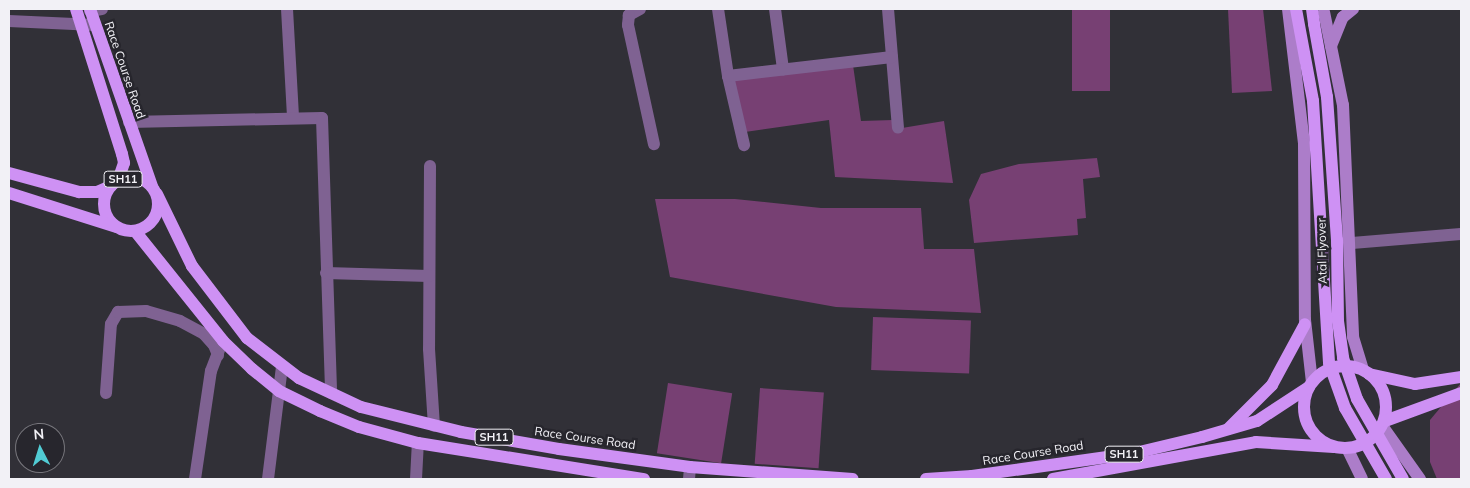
<!DOCTYPE html>
<style>
body{margin:0}
#map{position:relative;width:1470px;height:488px;overflow:hidden;background:#313037;font-family:Mulish,sans-serif}
div>[style]{position:absolute}
.green>*{inset:0;background:#774073;transform-origin:0 0}
.street>*{height:12px;margin:-6px;padding:0 6px;transform-origin:6px;border-radius:6px;background:#7f6292}
.secondary>*{height:12px;margin:-6px;padding:0 6px;transform-origin:6px;border-radius:6px;background:#ac7dc9}
.primary>*{height:12px;margin:-6px;padding:0 6px;transform-origin:6px;border-radius:6px;background:#ce91f4}
.primary>.ring{margin:-6px;padding:0;box-sizing:content-box;background:none;border:12px solid #ce91f4;border-radius:50%}
.primary-bridge>*{height:12px;margin:-6px;padding:0 6px;transform-origin:6px;border-radius:6px;background:#ce91f4}
span{translate:-50% -50%;white-space:nowrap;text-align:center;line-height:1.15;-webkit-text-stroke:5px #27262d;paint-order:stroke}
.shield-label span{padding:1px 4px;background:#27262d;border:1px solid;border-radius:4px;-webkit-text-stroke-width:0}
.shield-label{font-size:11px;color:#f2f1f6;font-weight:700}
.street-label{font-size:12px;color:#f2f1f6}
.frame{position:absolute;inset:0;border:10px solid #f2f1f6;pointer-events:none}
.north{position:absolute;left:15px;top:423px;width:50px;height:50px;box-sizing:border-box;background:#27262d;border:1px solid #78777d;border-radius:50%;rotate:355deg;font-size:14px;font-weight:700;line-height:20px;text-align:center;color:#f2f1f6}
.north::after{content:'';display:block;margin:auto;width:18px;height:22px;background:#51ccd4;clip-path:polygon(50% 0,100% 100%,50% 72%,0 100%)}
</style>
<div id="map">
<div class="green">
<div style="left:1072px;top:9px;width:38px;height:82px"></div>
<div style="clip-path:polygon(1228px 9px,1263px 9px,1272px 91px,1232px 93px)"></div>
<div style="clip-path:polygon(853px 65px,861px 121px,893px 120px,896px 129px,944px 121px,953px 183px,835px 177px,829px 120px,745px 132px,734px 80px)"></div>
<div style="clip-path:polygon(1097px 158px,1100px 177px,1083px 179px,1086px 218px,1077px 219px,1078px 235px,974px 243px,969px 200px,981px 174px,1019px 164px)"></div>
<div style="clip-path:polygon(655px 199px,735px 199px,821px 208px,921px 208px,924px 249px,974px 249px,981px 313px,836px 307px,670px 277px)"></div>
<div style="left:873px;top:317px;width:98px;height:53px;rotate:2deg"></div>
<div style="left:668px;top:383px;width:65px;height:71px;rotate:9deg"></div>
<div style="clip-path:polygon(1461px 383px,1461px 479px,1437px 479px,1430px 462px,1430px 420px)"></div>
<div style="left:760px;top:388px;width:64px;height:76px;rotate:4deg"></div>
</div>
<div class="street">
<div style="left:287px;top:9px;width:109px;rotate:86.8deg"></div>
<div style="left:640px;top:9px;width:13px;rotate:151deg"></div>
<div style="left:629px;top:15px;width:10px;rotate:96deg"></div>
<div style="left:628px;top:25px;width:122px;rotate:77.7deg"></div>
<div style="left:718px;top:9px;width:68px;rotate:81.5deg"></div>
<div style="left:728px;top:76px;width:71px;rotate:76.9deg"></div>
<div style="left:775px;top:9px;width:61px;rotate:82.4deg"></div>
<div style="left:888px;top:9px;width:119px;rotate:85.2deg"></div>
<div style="left:90px;top:11px;width:12px;rotate:-9deg"></div>
<div style="left:9px;top:21px;width:86px;rotate:2.7deg"></div>
<div style="left:728px;top:76px;width:165px;rotate:-6.6deg"></div>
<div style="left:129px;top:122px;width:193px;rotate:-1.2deg"></div>
<div style="left:322px;top:118px;width:275px;rotate:88.1deg"></div>
<div style="left:430px;top:166px;width:183px;rotate:90.3deg"></div>
<div style="left:429px;top:349px;width:77px;rotate:86.3deg"></div>
<div style="left:1352px;top:243px;width:109px;rotate:-4.7deg"></div>
<div style="left:326px;top:273px;width:103px;rotate:1.7deg"></div>
<div style="left:106px;top:393px;width:69px;rotate:-85.9deg"></div>
<div style="left:111px;top:324px;width:14px;rotate:-60deg"></div>
<div style="left:118px;top:312px;width:28px;rotate:-2deg"></div>
<div style="left:146px;top:311px;width:35px;rotate:16deg"></div>
<div style="left:180px;top:321px;width:27px;rotate:28deg"></div>
<div style="left:204px;top:334px;width:15px;rotate:48deg"></div>
<div style="left:214px;top:345px;width:11px;rotate:68deg"></div>
<div style="left:195px;top:479px;width:109px;rotate:-81.6deg"></div>
<div style="left:211px;top:371px;width:25px;rotate:-69deg"></div>
<div style="left:268px;top:479px;width:114px;rotate:-82.9deg"></div>
<div style="left:416px;top:479px;width:36px;rotate:-87deg"></div>
<div style="left:689px;top:479px;width:12px;rotate:-85deg"></div>
</div>
<div class="secondary">
<div style="left:1288px;top:9px;width:136px;rotate:83.2deg"></div>
<div style="left:1304px;top:144px;width:176px;rotate:89.7deg"></div>
<div style="left:1305px;top:320px;width:62px;rotate:83.6deg"></div>
<div style="left:1324px;top:12px;width:95px;rotate:78.5deg"></div>
<div style="left:1343px;top:105px;width:232px;rotate:87.5deg"></div>
<div style="left:1353px;top:337px;width:34px;rotate:73deg"></div>
<div style="left:1331px;top:46px;width:31px;rotate:-68deg"></div>
<div style="left:1343px;top:17px;width:13px;rotate:-39deg"></div>
<div style="left:1383px;top:427px;width:64px;rotate:54.6deg"></div>
<div style="left:1347px;top:448px;width:34px;rotate:64deg"></div>
</div>
<div class="primary">
<div style="left:76px;top:9px;width:152px;rotate:72.4deg"></div>
<div style="left:122px;top:154px;width:9px;rotate:77deg"></div>
<div style="left:124px;top:163px;width:18px;rotate:109deg"></div>
<div style="left:90px;top:9px;width:188px;rotate:70.7deg"></div>
<div style="left:1314px;top:24px;width:74px;rotate:79.9deg"></div>
<div style="left:1327px;top:97px;width:143px;rotate:86deg"></div>
<div style="left:1337px;top:240px;width:81px;rotate:89.3deg"></div>
<div style="left:1338px;top:321px;width:37px;rotate:82deg"></div>
<div style="left:9px;top:173px;width:73px;rotate:15.2deg"></div>
<div style="left:79px;top:192px;width:18px"></div>
<div style="left:97px;top:192px;width:15px;rotate:-23deg"></div>
<div class="ring" style="left:104px;top:177px;width:42px;height:42px"></div>
<div style="left:9px;top:193px;width:112px;rotate:17.6deg"></div>
<div style="left:157px;top:194px;width:80px;rotate:64.1deg"></div>
<div style="left:192px;top:266px;width:91px;rotate:52.6deg"></div>
<div style="left:247px;top:338px;width:66px;rotate:37.6deg"></div>
<div style="left:299px;top:378px;width:68px;rotate:25.1deg"></div>
<div style="left:361px;top:407px;width:103px;rotate:14deg"></div>
<div style="left:461px;top:432px;width:99px;rotate:9.8deg"></div>
<div style="left:559px;top:449px;width:132px;rotate:7.8deg"></div>
<div style="left:690px;top:467px;width:163px;rotate:4.2deg"></div>
<div style="left:135px;top:231px;width:141px;rotate:51.3deg"></div>
<div style="left:223px;top:341px;width:40px;rotate:44deg"></div>
<div style="left:252px;top:369px;width:35px;rotate:39deg"></div>
<div style="left:279px;top:391px;width:46px;rotate:26deg"></div>
<div style="left:320px;top:411px;width:42px;rotate:22.3deg"></div>
<div style="left:359px;top:427px;width:61px;rotate:15.2deg"></div>
<div style="left:418px;top:443px;width:229px;rotate:9.1deg"></div>
<div class="ring" style="left:1304px;top:366px;width:70px;height:70px"></div>
<div style="left:1369px;top:374px;width:47px;rotate:12.3deg"></div>
<div style="left:1415px;top:384px;width:47px;rotate:-8.7deg"></div>
<div style="left:1385px;top:421px;width:81px;rotate:-20.2deg"></div>
<div style="left:1228px;top:429px;width:62px;rotate:-45deg"></div>
<div style="left:1272px;top:385px;width:69px;rotate:-61.6deg"></div>
<div style="left:926px;top:479px;width:46px;rotate:-3.7deg"></div>
<div style="left:972px;top:476px;width:165px;rotate:-8deg"></div>
<div style="left:1135px;top:453px;width:69px;rotate:-13.4deg"></div>
<div style="left:1202px;top:437px;width:57px;rotate:-16.2deg"></div>
<div style="left:1257px;top:421px;width:62px;rotate:-33.2deg"></div>
<div style="left:1053px;top:479px;width:206px;rotate:-10.3deg"></div>
<div style="left:1256px;top:442px;width:78px;rotate:3.7deg"></div>
</div>
<div class="primary-bridge">
<div style="left:1296px;top:9px;width:94px;rotate:79.5deg"></div>
<div style="left:1313px;top:101px;width:262px;rotate:86.5deg"></div>
<div style="left:1329px;top:363px;width:48px;rotate:70.4deg"></div>
<div style="left:1345px;top:408px;width:82px;rotate:60deg"></div>
<div style="left:1312px;top:9px;width:15px;rotate:82deg"></div>
<div style="left:1343px;top:358px;width:43px;rotate:71.1deg"></div>
<div style="left:1357px;top:399px;width:92px;rotate:60.1deg"></div>
</div>
<div class="shield-label">
<span style="left:123px;top:179px">SH11</span>
<span style="left:494px;top:437px">SH11</span>
<span style="left:1124px;top:454px">SH11</span>
</div>
<div class="street-label">
<span style="left:125px;top:70px;rotate:71deg">Race Course Road</span>
<span style="left:1322px;top:251px;rotate:-91deg">Atal Flyover</span>
<span style="left:585px;top:438px;rotate:8deg">Race Course Road</span>
<span style="left:1033px;top:453px;rotate:-9deg">Race Course Road</span>
</div>
<div class="frame"></div>
<div class="north">N</div>
</div>
